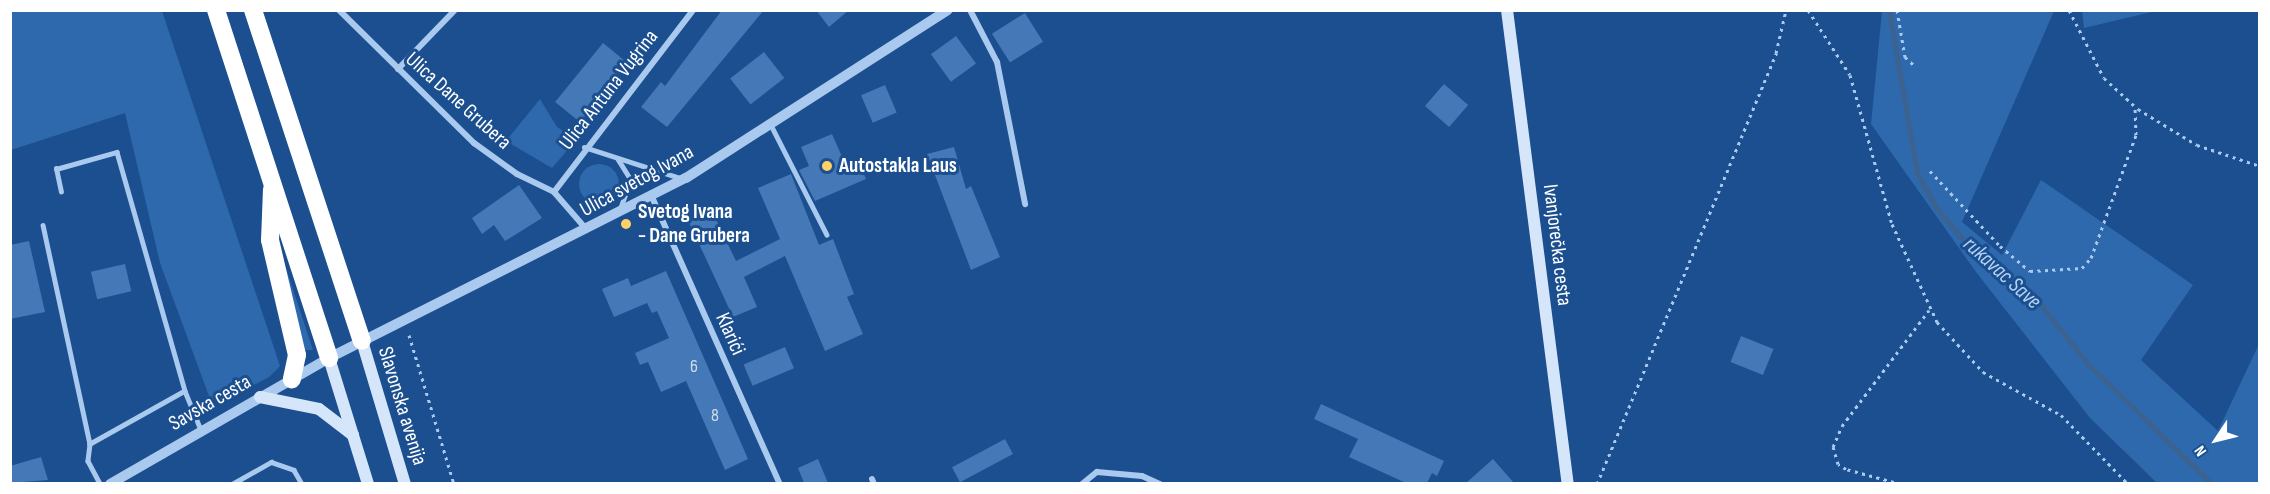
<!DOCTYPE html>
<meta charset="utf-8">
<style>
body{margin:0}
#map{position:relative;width:2270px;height:494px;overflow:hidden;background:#1b4f8f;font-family:"Sofia Sans Condensed",sans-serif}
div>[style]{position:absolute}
.green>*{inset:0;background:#2e69ad}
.round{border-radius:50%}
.stream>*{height:5px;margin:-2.5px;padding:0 2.5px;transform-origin:2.5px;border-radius:2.5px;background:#3c6290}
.building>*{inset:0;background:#4478b7;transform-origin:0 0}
.path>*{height:3px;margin-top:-1.5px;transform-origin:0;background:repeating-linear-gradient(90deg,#a9c9ee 0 3px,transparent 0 7.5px)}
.service>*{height:4.5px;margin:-2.25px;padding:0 2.25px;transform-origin:2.25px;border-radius:2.25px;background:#a9c9ee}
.minor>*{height:6px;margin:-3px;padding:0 3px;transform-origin:3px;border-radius:3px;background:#a9c9ee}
.tertiary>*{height:10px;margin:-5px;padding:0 5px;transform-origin:5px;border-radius:5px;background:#a9c9ee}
.secondary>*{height:12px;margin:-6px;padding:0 6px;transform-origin:6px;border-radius:6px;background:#d6e6fa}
.motorway>*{height:18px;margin:-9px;padding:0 9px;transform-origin:9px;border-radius:9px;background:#fff}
.dots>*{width:16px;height:16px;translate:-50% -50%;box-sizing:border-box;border:3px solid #1b4f8f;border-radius:50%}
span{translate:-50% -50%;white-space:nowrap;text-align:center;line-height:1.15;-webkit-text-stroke:6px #1b4f8f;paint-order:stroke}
.number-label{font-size:18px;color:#d0dded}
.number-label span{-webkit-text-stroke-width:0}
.street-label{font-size:21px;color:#fff}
.poi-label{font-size:21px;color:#fff;font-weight:700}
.left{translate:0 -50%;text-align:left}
.water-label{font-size:22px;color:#b5d3f5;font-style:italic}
.frame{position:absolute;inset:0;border:12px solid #fff;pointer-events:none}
.north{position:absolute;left:2186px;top:410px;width:60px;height:60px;-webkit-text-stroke:4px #1b4f8f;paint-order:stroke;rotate:235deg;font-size:16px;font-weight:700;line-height:24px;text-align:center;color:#fff}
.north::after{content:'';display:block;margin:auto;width:21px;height:27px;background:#fff;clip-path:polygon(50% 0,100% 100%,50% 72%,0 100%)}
</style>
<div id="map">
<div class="green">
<div style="clip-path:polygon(2082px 10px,2156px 10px,2156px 11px,2084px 28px)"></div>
<div style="clip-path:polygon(10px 11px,162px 11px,280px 366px,269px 377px,213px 407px,160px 263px,125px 113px,11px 150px)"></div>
<div style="clip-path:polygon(1882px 11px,2054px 11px,1962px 222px,2002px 255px,2041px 180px,2193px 285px,2141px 360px,2218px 431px,2259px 344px,2259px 483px,2157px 483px,2090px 418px,1976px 272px,1871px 124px)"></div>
<div style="clip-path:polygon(540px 99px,557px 127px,577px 139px,552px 168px,506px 141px)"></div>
<div class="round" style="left:579px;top:164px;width:40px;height:40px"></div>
<div style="clip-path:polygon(280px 250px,313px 350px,304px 350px)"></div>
</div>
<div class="stream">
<div style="left:1889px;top:10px;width:165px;rotate:80.3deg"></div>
<div style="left:1917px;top:173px;width:41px;rotate:60.9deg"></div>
<div style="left:1937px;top:209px;width:60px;rotate:49.1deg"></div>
<div style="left:1976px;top:254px;width:69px;rotate:35.5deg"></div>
<div style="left:2032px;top:294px;width:90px;rotate:51.3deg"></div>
<div style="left:2088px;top:364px;width:173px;rotate:44.1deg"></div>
</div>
<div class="building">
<div style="clip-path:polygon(722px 10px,764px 10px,667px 127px,641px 107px,661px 82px,665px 86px)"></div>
<div style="clip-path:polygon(816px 10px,849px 10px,829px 27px)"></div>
<div style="left:1025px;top:13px;width:34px;height:39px;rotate:58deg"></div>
<div style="left:956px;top:36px;width:34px;height:31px;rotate:54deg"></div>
<div style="left:603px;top:43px;width:32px;height:76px;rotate:39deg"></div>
<div style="left:764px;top:52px;width:33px;height:43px;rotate:52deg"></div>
<div style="left:1444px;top:84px;width:32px;height:29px;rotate:41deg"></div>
<div style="left:885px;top:85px;width:30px;height:26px;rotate:67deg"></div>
<div style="clip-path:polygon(832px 134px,848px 170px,860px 165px,866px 179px,815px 201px,799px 170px,809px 166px,801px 147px)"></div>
<div style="clip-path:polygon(954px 147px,966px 189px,971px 186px,1000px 257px,971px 270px,927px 154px)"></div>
<div style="clip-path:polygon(791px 174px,819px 245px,833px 239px,854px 294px,847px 297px,863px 334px,825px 351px,785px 256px,744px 277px,757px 307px,733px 317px,687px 218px,710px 207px,736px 261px,780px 239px,758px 188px)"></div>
<div style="clip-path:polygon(519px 185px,542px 218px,505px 241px,494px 225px,482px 234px,472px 218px)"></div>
<div style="clip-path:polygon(29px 241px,45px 312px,10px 319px,10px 245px)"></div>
<div style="left:125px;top:264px;width:28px;height:35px;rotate:77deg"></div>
<div style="clip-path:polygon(666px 271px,748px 459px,725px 470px,686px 381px,661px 392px,648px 362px,640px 365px,635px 353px,669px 338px,657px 311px,652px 313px,647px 303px,614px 317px,602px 289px,628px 278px,631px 286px)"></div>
<div style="left:1741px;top:336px;width:35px;height:28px;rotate:22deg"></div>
<div style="left:785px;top:347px;width:23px;height:45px;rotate:67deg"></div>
<div style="clip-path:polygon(1321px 404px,1444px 461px,1437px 476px,1432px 473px,1427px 483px,1406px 483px,1349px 457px,1358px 439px,1314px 419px)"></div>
<div style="left:1005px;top:439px;width:17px;height:60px;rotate:62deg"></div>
<div style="clip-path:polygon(41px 457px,48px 480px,10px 483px,10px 466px)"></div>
<div style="clip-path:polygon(818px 459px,828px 483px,804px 483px,798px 468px)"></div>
<div style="clip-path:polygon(1493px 459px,1514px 483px,1466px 483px)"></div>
</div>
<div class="path">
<div style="left:1808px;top:10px;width:77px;rotate:57.1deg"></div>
<div style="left:1850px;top:75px;width:155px;rotate:74.3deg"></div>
<div style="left:1892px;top:224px;width:108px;rotate:65.3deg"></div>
<div style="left:1937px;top:322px;width:68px;rotate:47.4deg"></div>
<div style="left:1983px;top:372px;width:89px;rotate:28.9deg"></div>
<div style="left:2061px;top:415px;width:96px;rotate:45.8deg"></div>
<div style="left:1897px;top:10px;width:48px;rotate:80.3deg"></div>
<div style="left:1905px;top:57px;width:12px;rotate:42deg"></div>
<div style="left:2069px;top:10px;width:76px;rotate:62.8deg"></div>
<div style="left:2104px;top:78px;width:46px;rotate:42.4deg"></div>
<div style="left:2138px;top:109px;width:69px;rotate:31.4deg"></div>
<div style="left:2197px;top:145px;width:66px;rotate:18.4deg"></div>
<div style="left:1930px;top:171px;width:103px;rotate:47deg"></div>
<div style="left:2000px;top:246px;width:39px;rotate:40deg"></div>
<div style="left:2030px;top:271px;width:52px;rotate:-3.3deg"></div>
<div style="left:2082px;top:268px;width:13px;rotate:-48deg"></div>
<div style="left:2091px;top:258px;width:131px;rotate:-69.9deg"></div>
<div style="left:2136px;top:135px;width:29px;rotate:-92deg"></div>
<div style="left:409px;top:335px;width:156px;rotate:73.2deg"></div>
<div style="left:1597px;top:484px;width:467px;rotate:-67.4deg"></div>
<div style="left:1776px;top:53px;width:44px;rotate:-76.9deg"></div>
<div style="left:1901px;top:484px;width:57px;rotate:-164.7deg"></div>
<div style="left:1846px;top:469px;width:9px;rotate:-148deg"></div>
<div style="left:1838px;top:464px;width:18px;rotate:-106deg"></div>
<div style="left:1833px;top:447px;width:23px;rotate:-67deg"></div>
<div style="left:1842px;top:426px;width:145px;rotate:-53.1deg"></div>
</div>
<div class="service">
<div style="left:771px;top:125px;width:123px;rotate:63deg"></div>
<div style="left:584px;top:147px;width:101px;rotate:17.9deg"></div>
<div style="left:618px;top:159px;width:25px;rotate:58deg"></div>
<div style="left:631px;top:180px;width:29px;rotate:110deg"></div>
<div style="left:61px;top:192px;width:24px;rotate:-102deg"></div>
<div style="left:56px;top:169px;width:63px;rotate:-15.6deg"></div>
<div style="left:117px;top:152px;width:248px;rotate:74.1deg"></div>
<div style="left:185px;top:391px;width:109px;rotate:150.8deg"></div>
<div style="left:90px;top:444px;width:17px;rotate:97deg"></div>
<div style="left:88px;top:461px;width:26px;rotate:62deg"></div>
<div style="left:43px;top:225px;width:224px;rotate:77.9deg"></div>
<div style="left:185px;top:391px;width:42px;rotate:67.7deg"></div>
<div style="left:232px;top:484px;width:45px;rotate:-29.4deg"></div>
<div style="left:271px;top:462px;width:24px;rotate:19deg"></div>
<div style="left:294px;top:470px;width:16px;rotate:60deg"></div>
</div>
<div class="minor">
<div style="left:339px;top:10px;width:190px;rotate:44.6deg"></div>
<div style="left:474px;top:143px;width:53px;rotate:35.8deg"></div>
<div style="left:517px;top:174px;width:41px;rotate:25.9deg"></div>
<div style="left:554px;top:192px;width:49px;rotate:49.1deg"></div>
<div style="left:970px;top:10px;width:59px;rotate:62.6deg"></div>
<div style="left:997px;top:62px;width:145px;rotate:78.8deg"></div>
<div style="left:398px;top:69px;width:82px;rotate:-46deg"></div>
<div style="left:554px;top:192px;width:229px;rotate:-52.6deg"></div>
<div style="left:652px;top:197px;width:314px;rotate:66deg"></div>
<div style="left:872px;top:479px;width:5px;rotate:68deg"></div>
<div style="left:1082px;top:484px;width:19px;rotate:-39deg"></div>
<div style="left:1097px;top:472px;width:45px;rotate:5.1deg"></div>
<div style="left:1142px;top:476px;width:20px;rotate:24deg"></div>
</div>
<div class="tertiary">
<div style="left:110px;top:484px;width:253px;rotate:-29.9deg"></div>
<div style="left:329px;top:358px;width:400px;rotate:-26.8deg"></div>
<div style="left:686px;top:178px;width:311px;rotate:-32.7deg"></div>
</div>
<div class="secondary">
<div style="left:1507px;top:10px;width:478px;rotate:82.7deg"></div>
<div style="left:362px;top:341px;width:149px;rotate:73.3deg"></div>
<div style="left:329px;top:358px;width:132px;rotate:72.8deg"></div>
<div style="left:260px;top:397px;width:60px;rotate:11.5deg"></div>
<div style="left:319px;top:409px;width:43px;rotate:37.4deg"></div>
</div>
<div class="motorway">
<div style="left:216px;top:10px;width:366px;rotate:72deg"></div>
<div style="left:253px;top:10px;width:348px;rotate:71.8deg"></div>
<div style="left:272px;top:189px;width:51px;rotate:92.2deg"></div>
<div style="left:270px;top:240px;width:118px;rotate:76.8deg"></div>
<div style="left:297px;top:355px;width:25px;rotate:102deg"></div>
</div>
<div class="dots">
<div style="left:827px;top:166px;background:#ffd166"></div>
<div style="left:626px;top:224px;background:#ffd166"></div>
</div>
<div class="number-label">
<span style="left:694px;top:367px">6</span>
<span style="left:715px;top:416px">8</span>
</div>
<div class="street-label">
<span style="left:609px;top:90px;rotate:-52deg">Ulica Antuna Vugrina</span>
<span style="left:458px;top:101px;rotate:42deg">Ulica Dane Grubera</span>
<span style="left:637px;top:181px;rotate:-29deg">Ulica svetog Ivana</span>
<span style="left:1557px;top:245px;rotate:83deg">Ivanjorečka cesta</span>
<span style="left:730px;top:334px;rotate:66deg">Klarići</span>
<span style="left:210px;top:403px;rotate:-30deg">Savska cesta</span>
<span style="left:402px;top:406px;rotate:73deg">Slavonska avenija</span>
</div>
<div class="poi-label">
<span class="left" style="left:839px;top:166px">Autostakla Laus</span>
<span class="left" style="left:638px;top:224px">Svetog Ivana<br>- Dane Grubera</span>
</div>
<div class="water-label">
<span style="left:2002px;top:273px;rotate:42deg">rukavac Save</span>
</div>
<div class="frame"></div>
<div class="north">N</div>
</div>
